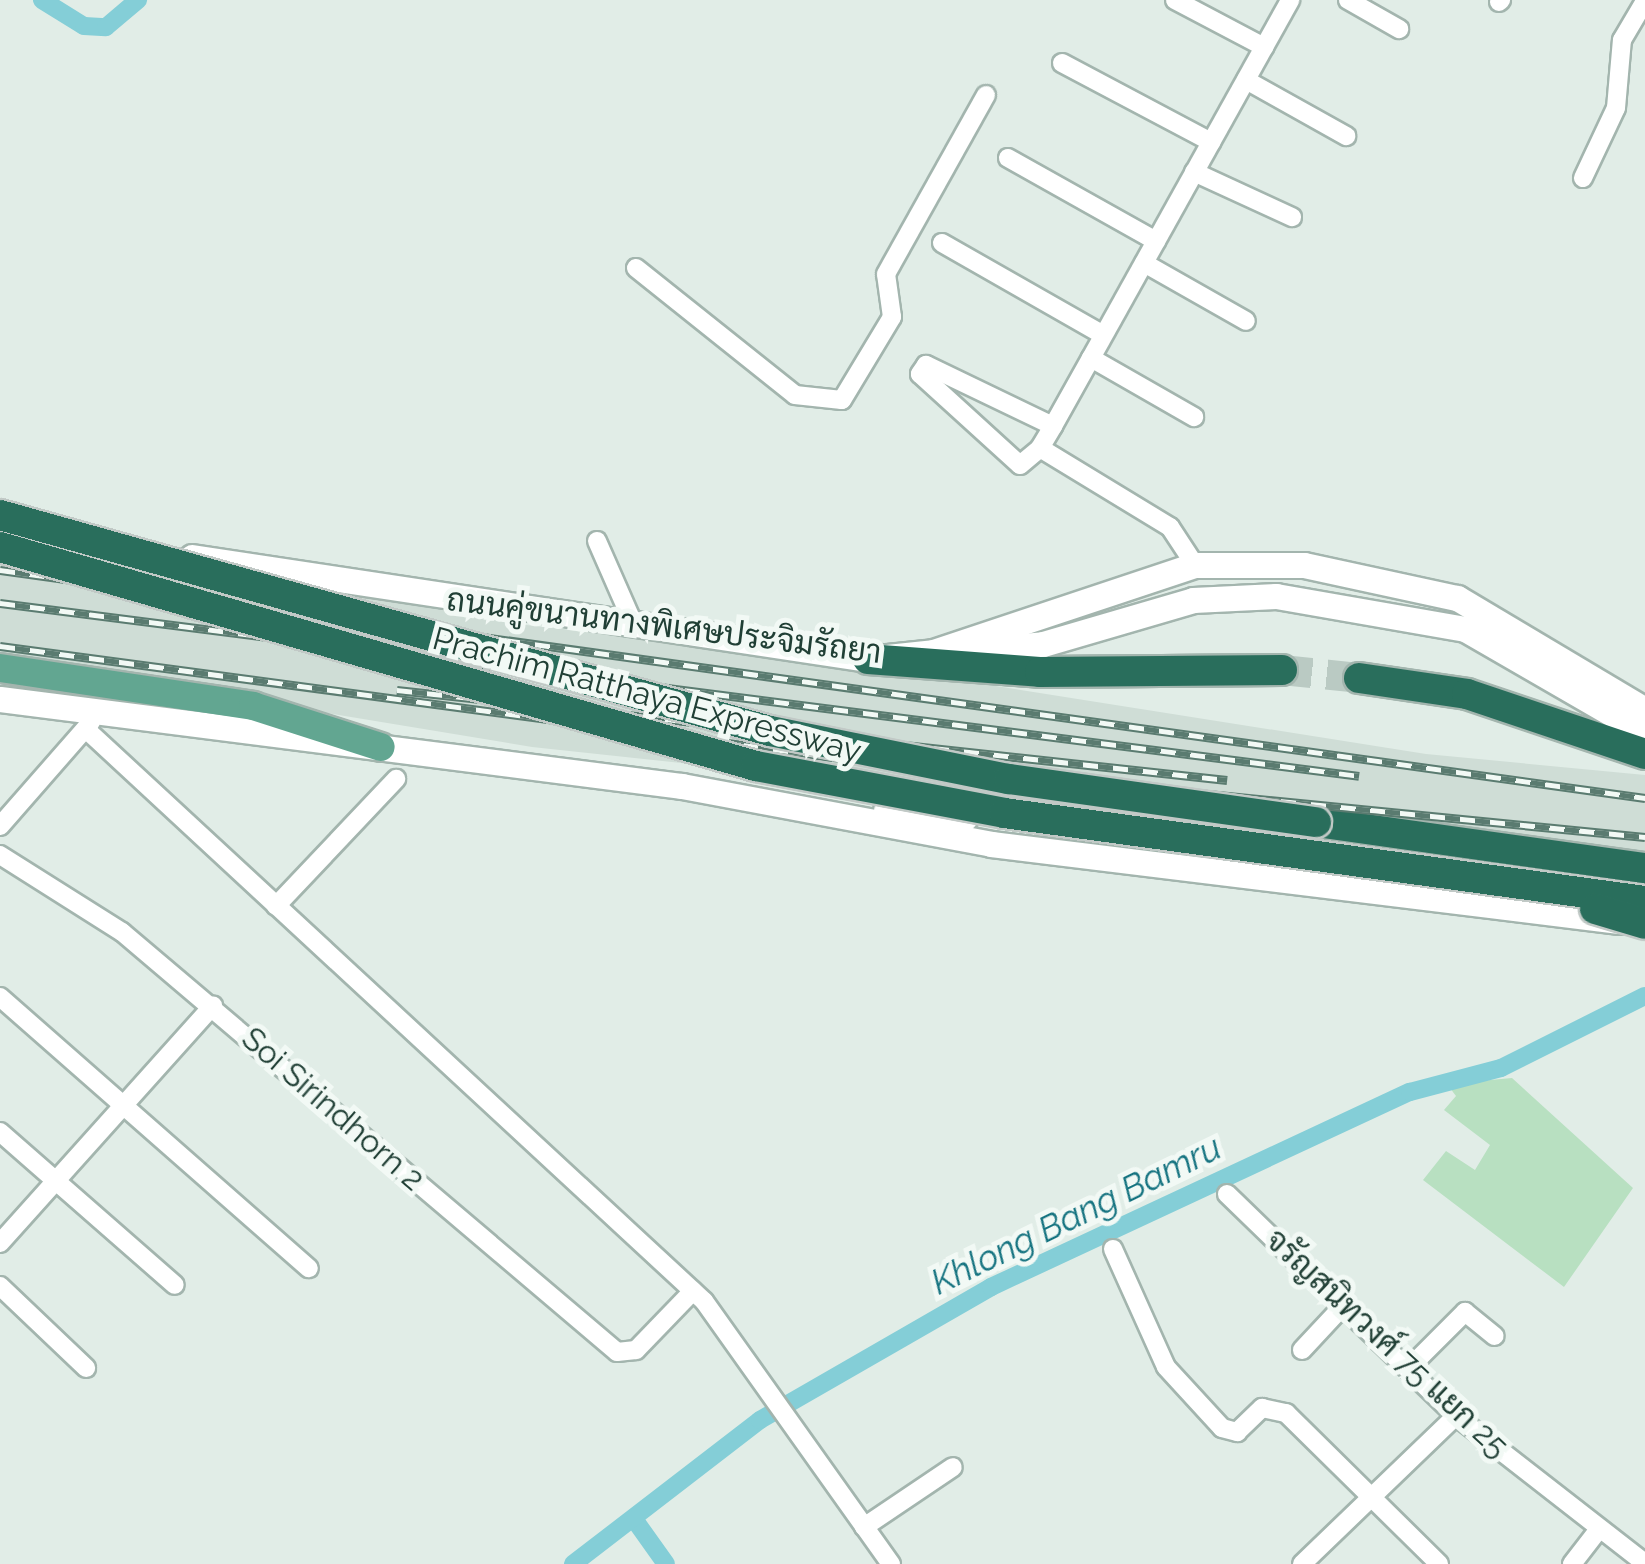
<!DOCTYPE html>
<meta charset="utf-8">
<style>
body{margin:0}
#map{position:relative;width:1645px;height:1564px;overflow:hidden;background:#e1ede7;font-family:Raleway,Sarabun,sans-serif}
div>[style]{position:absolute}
.built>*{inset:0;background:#cfddd6}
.green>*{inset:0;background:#b8e0c1}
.canal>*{height:18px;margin:-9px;padding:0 9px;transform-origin:9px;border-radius:9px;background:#84ced7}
.motorway-tunnel>*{height:30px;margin-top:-15px;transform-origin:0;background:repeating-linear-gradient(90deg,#bacac3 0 30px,transparent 0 45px)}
.roads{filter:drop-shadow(2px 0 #a3b5ae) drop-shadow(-2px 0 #a3b5ae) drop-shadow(0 2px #a3b5ae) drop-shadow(0 -2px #a3b5ae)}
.minor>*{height:18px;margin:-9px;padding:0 9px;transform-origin:9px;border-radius:9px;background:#fff}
.secondary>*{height:25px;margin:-12.5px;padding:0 12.5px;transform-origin:12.5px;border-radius:12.5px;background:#fff}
.primary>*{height:28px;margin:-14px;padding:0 14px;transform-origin:14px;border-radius:14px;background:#62a691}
.motorway>*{height:30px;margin:-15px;padding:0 15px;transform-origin:15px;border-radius:15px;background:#296e5c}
.rail>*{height:9px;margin-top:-4.5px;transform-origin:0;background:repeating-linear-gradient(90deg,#f2f9f5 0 15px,#5a7b70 0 30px);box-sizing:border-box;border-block:2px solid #5a7b70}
.bridges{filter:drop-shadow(2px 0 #c1c9c6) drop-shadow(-2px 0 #c1c9c6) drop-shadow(0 2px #c1c9c6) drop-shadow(0 -2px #c1c9c6)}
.motorway-bridge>*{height:30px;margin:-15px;padding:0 15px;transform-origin:15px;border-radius:15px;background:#296e5c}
span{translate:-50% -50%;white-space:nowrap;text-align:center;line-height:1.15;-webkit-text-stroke:10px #f2f9f5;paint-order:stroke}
.street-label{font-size:32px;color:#203f35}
.water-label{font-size:35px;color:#157380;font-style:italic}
</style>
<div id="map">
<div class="built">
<div style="clip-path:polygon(0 532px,526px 625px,800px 655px,1426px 754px,1645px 775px,1645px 889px,1026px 800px,532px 747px,0 659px)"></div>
</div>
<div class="green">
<div style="clip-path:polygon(1512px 1078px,1633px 1188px,1564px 1287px,1423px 1180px,1446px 1151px,1475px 1170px,1490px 1145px,1444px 1110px,1456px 1096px,1447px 1084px)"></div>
</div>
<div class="canal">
<div style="left:42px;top:0;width:49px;rotate:31.8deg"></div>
<div style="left:84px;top:26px;width:22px;rotate:3deg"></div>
<div style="left:106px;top:27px;width:42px;rotate:-40.2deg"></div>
<div style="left:634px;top:1519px;width:55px;rotate:54.6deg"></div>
<div style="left:573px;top:1564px;width:236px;rotate:-37.6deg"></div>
<div style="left:760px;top:1420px;width:267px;rotate:-29.9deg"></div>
<div style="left:991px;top:1287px;width:462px;rotate:-25deg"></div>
<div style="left:1410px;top:1092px;width:94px;rotate:-14.8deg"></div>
<div style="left:1501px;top:1068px;width:161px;rotate:-26.6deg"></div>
</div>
<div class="motorway-tunnel">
<div style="left:1282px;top:670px;width:77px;rotate:5.9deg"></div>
</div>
<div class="roads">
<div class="minor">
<div style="left:1175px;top:0;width:101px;rotate:27.8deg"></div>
<div style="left:1348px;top:0;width:59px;rotate:29.6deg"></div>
<div style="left:1499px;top:2px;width:3px;rotate:-45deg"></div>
<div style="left:1062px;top:63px;width:169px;rotate:27.9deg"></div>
<div style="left:1246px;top:80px;width:115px;rotate:29.2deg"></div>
<div style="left:1008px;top:158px;width:170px;rotate:29.3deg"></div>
<div style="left:1194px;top:172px;width:108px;rotate:24.7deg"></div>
<div style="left:1583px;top:178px;width:77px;rotate:-64.8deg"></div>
<div style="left:1616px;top:108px;width:68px;rotate:-85deg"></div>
<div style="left:1622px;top:40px;width:45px;rotate:-59.5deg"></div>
<div style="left:942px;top:243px;width:185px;rotate:29.7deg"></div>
<div style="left:1144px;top:263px;width:117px;rotate:29.6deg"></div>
<div style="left:636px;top:268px;width:203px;rotate:38.6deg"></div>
<div style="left:795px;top:395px;width:47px;rotate:6.1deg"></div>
<div style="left:842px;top:400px;width:97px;rotate:-58.9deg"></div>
<div style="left:892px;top:317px;width:43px;rotate:-97.9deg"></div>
<div style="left:886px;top:274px;width:205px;rotate:-60.8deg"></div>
<div style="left:1091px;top:358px;width:119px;rotate:29.8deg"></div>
<div style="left:1053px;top:426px;width:141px;rotate:-154.3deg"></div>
<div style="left:926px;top:365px;width:11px;rotate:124deg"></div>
<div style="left:920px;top:374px;width:135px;rotate:42.3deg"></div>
<div style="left:1020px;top:465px;width:26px;rotate:-40deg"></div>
<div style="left:1040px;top:448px;width:26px;rotate:-59deg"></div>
<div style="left:1053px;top:426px;width:78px;rotate:-60.8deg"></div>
<div style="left:1091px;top:358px;width:410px;rotate:-60.9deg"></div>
<div style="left:1040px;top:448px;width:152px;rotate:31.3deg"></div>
<div style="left:1170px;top:527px;width:45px;rotate:56.7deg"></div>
<div style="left:597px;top:541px;width:90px;rotate:66.3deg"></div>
<div style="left:89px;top:732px;width:838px;rotate:42.78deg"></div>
<div style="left:704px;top:1301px;width:323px;rotate:54.6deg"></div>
<div style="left:0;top:826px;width:138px;rotate:-48.8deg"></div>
<div style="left:0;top:855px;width:144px;rotate:32.3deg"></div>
<div style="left:122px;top:932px;width:649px;rotate:40.31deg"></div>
<div style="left:617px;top:1352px;width:19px;rotate:-6deg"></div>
<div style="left:636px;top:1350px;width:82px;rotate:-46deg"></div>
<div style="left:276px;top:906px;width:175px;rotate:-46.6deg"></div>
<div style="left:0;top:997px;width:411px;rotate:41.3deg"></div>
<div style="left:0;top:1132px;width:232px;rotate:41.2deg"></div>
<div style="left:1227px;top:1194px;width:319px;rotate:44.1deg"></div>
<div style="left:1456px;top:1416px;width:239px;rotate:37.9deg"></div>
<div style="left:0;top:1243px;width:319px;rotate:-48.1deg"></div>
<div style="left:1113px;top:1249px;width:129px;rotate:65.8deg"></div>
<div style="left:1166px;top:1367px;width:83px;rotate:47.4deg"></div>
<div style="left:1222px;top:1428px;width:16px;rotate:15deg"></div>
<div style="left:1237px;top:1432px;width:35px;rotate:-44deg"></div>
<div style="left:1262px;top:1408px;width:25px;rotate:12deg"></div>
<div style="left:1286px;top:1413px;width:215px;rotate:44.6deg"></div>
<div style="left:0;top:1286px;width:119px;rotate:43.6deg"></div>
<div style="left:1302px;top:1350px;width:62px;rotate:-47deg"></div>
<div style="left:1410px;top:1367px;width:78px;rotate:-45deg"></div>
<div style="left:1465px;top:1312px;width:38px;rotate:39deg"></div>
<div style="left:864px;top:1527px;width:107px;rotate:-34deg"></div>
<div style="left:1302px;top:1564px;width:214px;rotate:-43.9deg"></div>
<div style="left:1572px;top:1564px;width:44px;rotate:-52.4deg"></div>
</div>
<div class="secondary">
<div style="left:192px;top:557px;width:684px;rotate:8.58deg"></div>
<div style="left:868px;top:659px;width:65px;rotate:-6.1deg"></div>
<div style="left:933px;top:652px;width:276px;rotate:-18.4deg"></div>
<div style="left:1195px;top:565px;width:109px"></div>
<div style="left:1304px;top:565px;width:157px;rotate:12.2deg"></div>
<div style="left:1457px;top:598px;width:219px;rotate:30.8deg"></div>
<div style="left:959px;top:652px;width:84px;rotate:-5.4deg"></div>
<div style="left:1043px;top:644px;width:156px;rotate:-16.3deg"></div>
<div style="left:1193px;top:600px;width:83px;rotate:-2.8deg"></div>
<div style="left:1276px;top:596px;width:192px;rotate:9.9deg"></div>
<div style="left:1465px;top:629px;width:208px;rotate:30deg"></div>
<div style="left:0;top:699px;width:688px;rotate:7.27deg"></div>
<div style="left:682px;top:786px;width:314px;rotate:10.6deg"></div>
<div style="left:991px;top:844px;width:633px;rotate:6.99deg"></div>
<div style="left:886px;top:811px;width:79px;rotate:5.1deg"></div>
</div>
<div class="primary">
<div style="left:0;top:668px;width:256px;rotate:8.5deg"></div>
<div style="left:253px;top:706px;width:134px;rotate:17.8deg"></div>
</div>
<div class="motorway">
<div style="left:868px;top:659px;width:172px;rotate:4.3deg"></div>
<div style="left:1040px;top:672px;width:242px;rotate:-0.5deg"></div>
<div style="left:1359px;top:678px;width:109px;rotate:8.4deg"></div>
<div style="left:1467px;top:694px;width:188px;rotate:18.6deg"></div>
<div style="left:1316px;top:822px;width:332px;rotate:8deg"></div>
</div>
</div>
<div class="rail">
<div style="left:0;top:570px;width:1661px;rotate:7.89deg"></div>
<div style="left:0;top:603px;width:1370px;rotate:7.25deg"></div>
<div style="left:0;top:646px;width:840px;rotate:7.59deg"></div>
<div style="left:833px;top:757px;width:816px;rotate:5.63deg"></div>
<div style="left:397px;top:690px;width:835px;rotate:6.19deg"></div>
</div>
<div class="bridges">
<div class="motorway-bridge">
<div style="left:0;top:515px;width:800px;rotate:15.67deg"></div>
<div style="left:770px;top:731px;width:244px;rotate:11.4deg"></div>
<div style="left:1009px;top:779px;width:310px;rotate:8deg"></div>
<div style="left:0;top:547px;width:787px;rotate:16.16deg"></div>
<div style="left:756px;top:766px;width:252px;rotate:10.7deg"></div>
<div style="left:1004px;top:813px;width:647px;rotate:7.82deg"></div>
<div style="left:1595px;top:909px;width:52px;rotate:16.7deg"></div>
</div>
</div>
<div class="street-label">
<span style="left:664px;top:626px;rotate:7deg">ถนนคู่ขนานทางพิเศษประจิมรัถยา</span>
<span style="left:647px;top:695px;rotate:15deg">Prachim Ratthaya Expressway</span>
<span style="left:333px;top:1109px;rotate:41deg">Soi Sirindhorn 2</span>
<span style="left:1387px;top:1343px;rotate:43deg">จรัญสนิทวงศ์ 75 แยก 25</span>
</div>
<div class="water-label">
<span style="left:1076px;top:1215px;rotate:-26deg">Khlong Bang Bamru</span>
</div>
</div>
